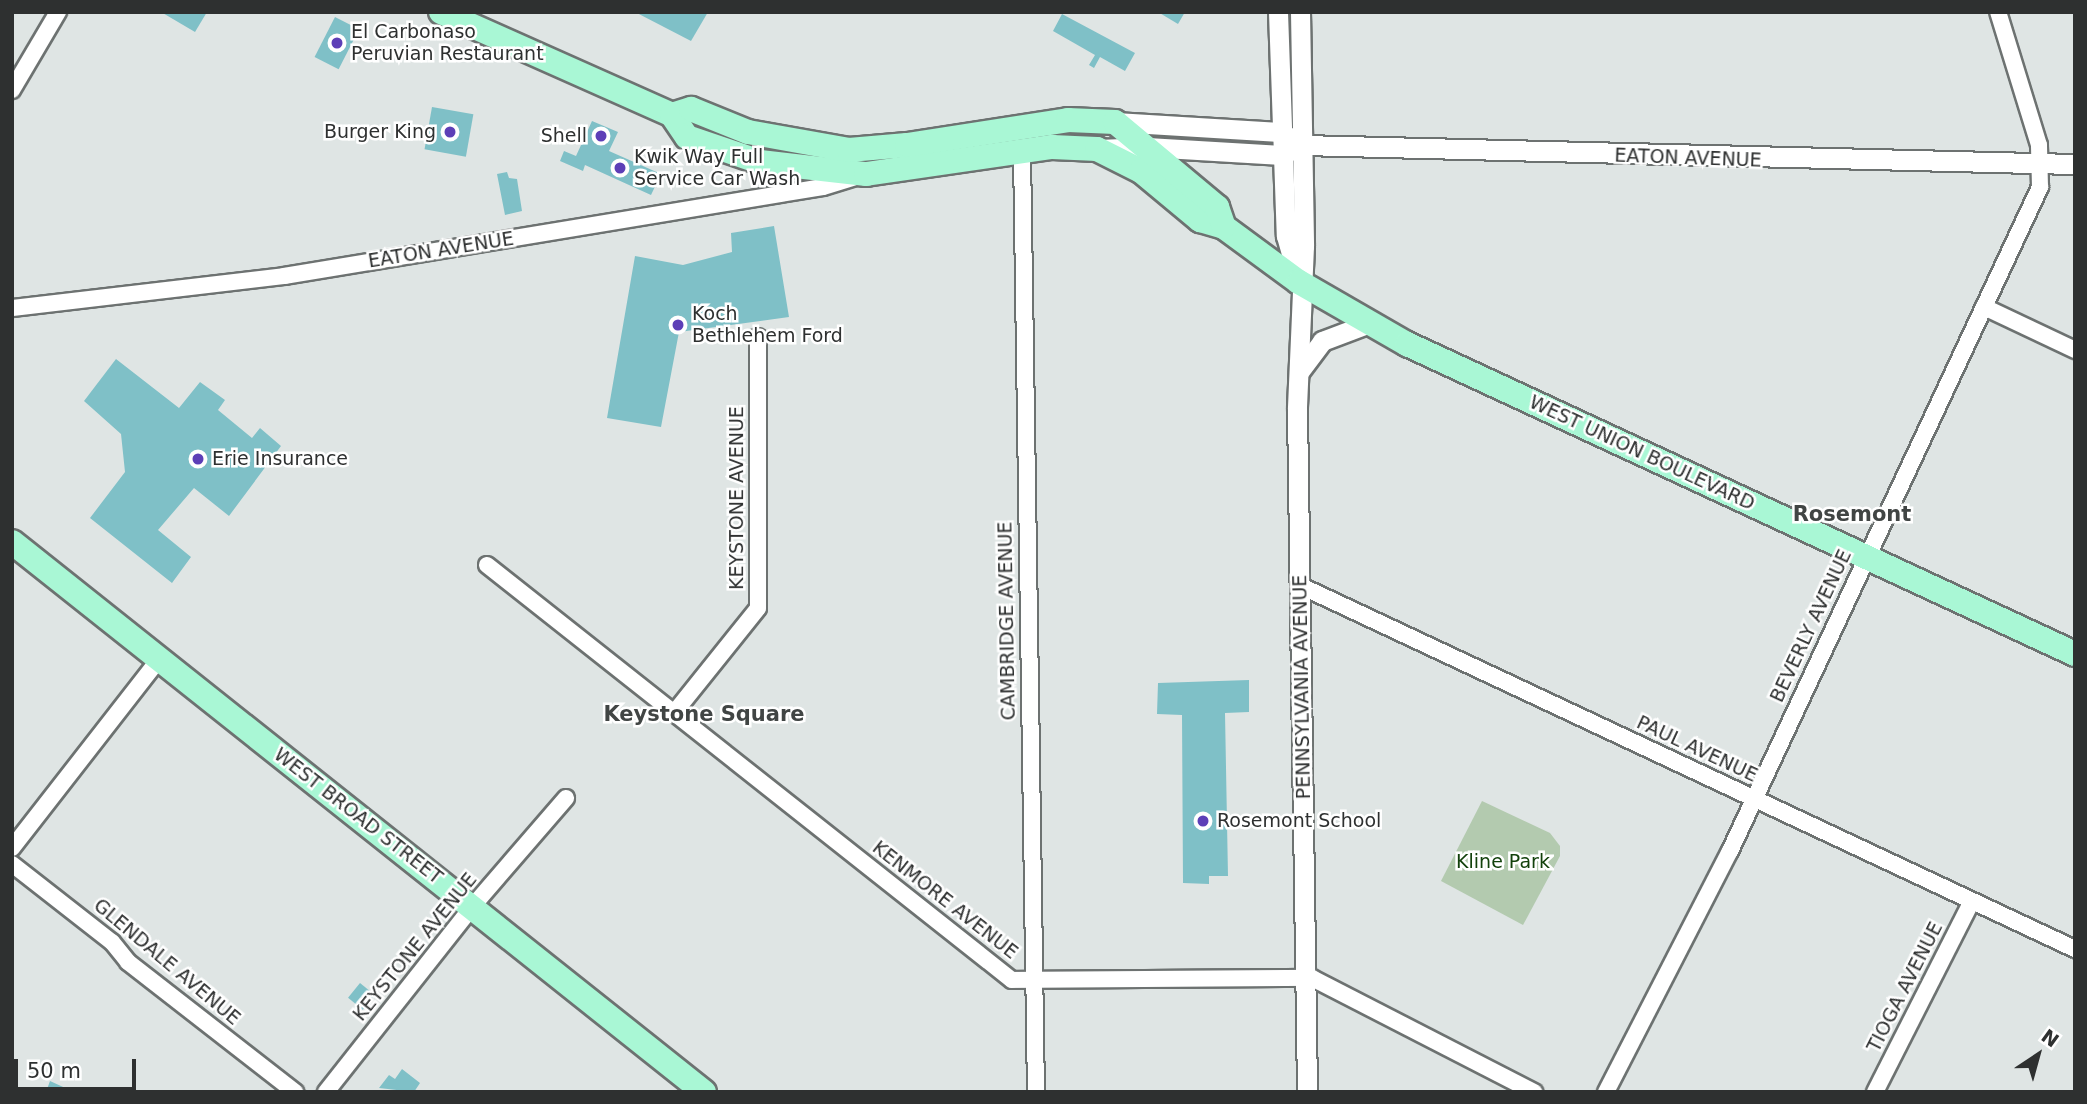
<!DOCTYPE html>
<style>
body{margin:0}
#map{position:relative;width:2087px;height:1104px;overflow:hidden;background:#dfe5e4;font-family:"DejaVu Sans",sans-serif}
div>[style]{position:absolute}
.green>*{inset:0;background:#b3caaf}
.building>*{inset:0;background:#7fc0c7;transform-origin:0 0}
.roads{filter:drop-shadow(2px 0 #6d7271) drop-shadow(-2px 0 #6d7271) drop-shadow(0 2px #6d7271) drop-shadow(0 -2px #6d7271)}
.minor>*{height:16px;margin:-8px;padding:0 8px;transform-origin:8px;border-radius:8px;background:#fff}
.tertiary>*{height:19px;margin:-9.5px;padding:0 9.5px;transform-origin:9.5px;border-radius:9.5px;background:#fff}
.primary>*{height:24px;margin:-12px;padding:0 12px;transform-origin:12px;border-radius:12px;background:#a9f7d5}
.dots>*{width:19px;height:19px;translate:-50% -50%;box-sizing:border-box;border:4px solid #fff;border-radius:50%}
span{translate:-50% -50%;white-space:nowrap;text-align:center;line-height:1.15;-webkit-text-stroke:5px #fff;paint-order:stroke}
.poi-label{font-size:19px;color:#2e3030}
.left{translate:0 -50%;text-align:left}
.right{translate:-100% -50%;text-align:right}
.street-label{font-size:19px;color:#2e3030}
.park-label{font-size:19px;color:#12410b}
.neighbourhood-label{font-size:21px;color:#414544;font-weight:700}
.frame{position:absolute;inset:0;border:14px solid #2e3030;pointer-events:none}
.north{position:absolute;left:2003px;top:1020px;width:70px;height:70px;-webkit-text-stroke:5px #fff;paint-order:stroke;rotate:36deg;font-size:19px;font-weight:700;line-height:28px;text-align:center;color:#2e3030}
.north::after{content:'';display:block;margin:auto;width:24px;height:32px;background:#2e3030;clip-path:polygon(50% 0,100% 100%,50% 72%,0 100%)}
.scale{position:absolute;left:14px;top:1059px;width:122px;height:32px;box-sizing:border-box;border:4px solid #2e3030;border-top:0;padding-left:9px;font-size:21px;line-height:24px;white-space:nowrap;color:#2e3030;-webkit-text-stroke:5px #fff;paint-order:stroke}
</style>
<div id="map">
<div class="green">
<div style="clip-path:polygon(1482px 801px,1550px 833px,1560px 846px,1560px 856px,1523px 925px,1441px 881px)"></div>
</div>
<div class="building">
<div style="clip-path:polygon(161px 12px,207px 12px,195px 32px)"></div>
<div style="clip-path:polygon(635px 12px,708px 12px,691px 41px)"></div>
<div style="clip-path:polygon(1158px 12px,1185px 12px,1178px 24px)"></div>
<div style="clip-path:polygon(1062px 14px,1135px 53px,1125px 71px,1100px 57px,1094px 68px,1089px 65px,1095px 55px,1053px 31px)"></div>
<div style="left:335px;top:17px;width:27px;height:45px;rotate:27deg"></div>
<div style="left:432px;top:107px;width:42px;height:43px;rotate:10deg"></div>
<div style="clip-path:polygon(592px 121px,618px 132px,609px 151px,661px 174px,651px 195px,585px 165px,583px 171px,560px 161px,564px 151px,576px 156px)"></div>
<div style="clip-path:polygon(507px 172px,509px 178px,517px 179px,522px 211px,505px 215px,497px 174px)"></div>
<div style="clip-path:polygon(774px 226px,789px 317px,679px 332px,661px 427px,607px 418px,635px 256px,683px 265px,732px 252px,731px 233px)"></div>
<div style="clip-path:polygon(116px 359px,179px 408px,200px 382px,225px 400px,218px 410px,252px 438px,260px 428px,281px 446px,229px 516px,194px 488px,158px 530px,191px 557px,172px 583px,90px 518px,125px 472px,121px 434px,84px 401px)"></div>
<div style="clip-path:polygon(1249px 680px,1249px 712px,1225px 713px,1228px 876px,1209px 876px,1209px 884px,1183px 883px,1182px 715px,1157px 714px,1158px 683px)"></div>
<div style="left:360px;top:983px;width:19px;height:19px;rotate:39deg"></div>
<div style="clip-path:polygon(402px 1069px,420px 1083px,414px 1092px,379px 1088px,389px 1075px,395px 1079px)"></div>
<div style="clip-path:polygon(50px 1081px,74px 1092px,46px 1092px)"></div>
</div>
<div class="roads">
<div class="minor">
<div style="left:12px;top:90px;width:91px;rotate:-59.5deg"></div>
<div style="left:1022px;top:151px;width:941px;rotate:89.15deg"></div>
<div style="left:1984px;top:307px;width:101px;rotate:25.3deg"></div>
<div style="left:12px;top:308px;width:274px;rotate:-6.7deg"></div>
<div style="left:284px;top:276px;width:546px;rotate:-9.38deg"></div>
<div style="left:823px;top:187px;width:39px;rotate:-17deg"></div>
<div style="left:487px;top:565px;width:669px;rotate:38.33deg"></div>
<div style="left:1012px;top:980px;width:300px;rotate:-0.4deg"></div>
<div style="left:1312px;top:978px;width:250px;rotate:27.2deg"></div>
<div style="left:1301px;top:586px;width:855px;rotate:25.13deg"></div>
<div style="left:674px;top:713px;width:134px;rotate:-51.3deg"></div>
<div style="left:758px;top:608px;width:271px;rotate:-90deg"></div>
<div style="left:12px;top:848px;width:241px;rotate:-52.1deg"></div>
<div style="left:12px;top:864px;width:127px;rotate:38deg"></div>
<div style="left:112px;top:942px;width:26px;rotate:51deg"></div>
<div style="left:128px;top:962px;width:212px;rotate:37.9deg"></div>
<div style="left:326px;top:1092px;width:236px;rotate:-51.7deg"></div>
<div style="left:472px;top:907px;width:144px;rotate:-49.2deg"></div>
<div style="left:1606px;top:1092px;width:271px;rotate:-62.8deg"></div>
<div style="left:1730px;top:851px;width:733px;rotate:-64.97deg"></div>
<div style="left:2040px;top:187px;width:42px;rotate:-91.4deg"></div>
<div style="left:2039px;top:145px;width:139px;rotate:-107.1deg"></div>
<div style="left:1875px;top:1092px;width:214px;rotate:-63.1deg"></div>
</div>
<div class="tertiary">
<div style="left:1278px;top:12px;width:224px;rotate:88deg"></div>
<div style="left:1286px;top:236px;width:41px;rotate:74.2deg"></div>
<div style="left:1300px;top:12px;width:234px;rotate:89deg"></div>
<div style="left:1304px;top:246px;width:163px;rotate:92.5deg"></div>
<div style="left:1297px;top:409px;width:683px;rotate:89.16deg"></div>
<div style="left:1115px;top:122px;width:165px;rotate:3.5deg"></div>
<div style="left:1280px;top:132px;width:10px;rotate:29deg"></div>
<div style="left:1098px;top:149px;width:49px;rotate:-2.3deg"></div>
<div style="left:1147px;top:147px;width:135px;rotate:3.4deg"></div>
<div style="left:1282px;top:155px;width:22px;rotate:-27deg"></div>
<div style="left:1302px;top:145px;width:773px;rotate:1.41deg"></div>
<div style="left:1299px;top:372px;width:39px;rotate:-53deg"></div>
<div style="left:1322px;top:341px;width:51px;rotate:-20.6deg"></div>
</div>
<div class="primary">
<div style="left:441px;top:12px;width:253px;rotate:24deg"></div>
<div style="left:672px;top:115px;width:27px;rotate:56deg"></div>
<div style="left:687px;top:137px;width:77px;rotate:18.9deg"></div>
<div style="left:760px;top:162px;width:107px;rotate:6.5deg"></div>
<div style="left:866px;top:174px;width:188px;rotate:-8.3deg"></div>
<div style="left:1052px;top:147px;width:45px;rotate:2.5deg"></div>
<div style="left:1097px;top:149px;width:49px;rotate:26.6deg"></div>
<div style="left:1141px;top:171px;width:77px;rotate:39.7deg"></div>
<div style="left:1200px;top:220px;width:25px;rotate:16deg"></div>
<div style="left:1224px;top:227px;width:93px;rotate:36.3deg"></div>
<div style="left:1299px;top:282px;width:125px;rotate:29.9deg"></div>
<div style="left:1407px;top:344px;width:736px;rotate:24.89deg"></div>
<div style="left:672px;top:115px;width:20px;rotate:-18deg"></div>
<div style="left:691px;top:109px;width:61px;rotate:22deg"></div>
<div style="left:748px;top:132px;width:103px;rotate:10.1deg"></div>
<div style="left:849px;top:150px;width:58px;rotate:-4.9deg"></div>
<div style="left:907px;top:145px;width:163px;rotate:-8.8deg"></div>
<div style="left:1068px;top:120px;width:47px;rotate:2.4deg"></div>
<div style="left:1115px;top:122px;width:133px;rotate:39.8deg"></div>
<div style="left:1217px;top:207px;width:21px;rotate:71deg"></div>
<div style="left:12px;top:542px;width:884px;rotate:38.48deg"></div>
</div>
</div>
<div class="dots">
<div style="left:337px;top:43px;background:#5d3fb7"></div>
<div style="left:450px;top:132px;background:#5d3fb7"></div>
<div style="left:601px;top:136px;background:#5d3fb7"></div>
<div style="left:620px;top:168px;background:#5d3fb7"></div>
<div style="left:678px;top:325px;background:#5d3fb7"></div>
<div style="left:198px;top:459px;background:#5d3fb7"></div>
<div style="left:1203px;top:821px;background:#5d3fb7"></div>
</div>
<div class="poi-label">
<span class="left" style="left:351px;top:43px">El Carbonaso<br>Peruvian Restaurant</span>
<span class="right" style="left:436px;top:132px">Burger King</span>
<span class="right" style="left:587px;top:136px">Shell</span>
<span class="left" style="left:634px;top:168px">Kwik Way Full<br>Service Car Wash</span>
<span class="left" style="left:692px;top:325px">Koch<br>Bethlehem Ford</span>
<span class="left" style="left:212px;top:459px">Erie Insurance</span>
<span class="left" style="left:1217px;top:821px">Rosemont School</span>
</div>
<div class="street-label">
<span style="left:1688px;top:158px;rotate:2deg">EATON AVENUE</span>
<span style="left:441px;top:250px;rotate:-9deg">EATON AVENUE</span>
<span style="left:1642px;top:453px;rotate:25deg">WEST UNION BOULEVARD</span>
<span style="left:737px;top:498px;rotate:-90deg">KEYSTONE AVENUE</span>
<span style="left:1007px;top:621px;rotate:-91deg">CAMBRIDGE AVENUE</span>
<span style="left:1811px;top:626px;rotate:-65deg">BEVERLY AVENUE</span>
<span style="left:1302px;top:687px;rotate:-91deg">PENNSYLVANIA AVENUE</span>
<span style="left:1697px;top:749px;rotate:25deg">PAUL AVENUE</span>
<span style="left:358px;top:816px;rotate:38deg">WEST BROAD STREET</span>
<span style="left:945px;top:900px;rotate:38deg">KENMORE AVENUE</span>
<span style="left:415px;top:947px;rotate:-51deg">KEYSTONE AVENUE</span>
<span style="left:167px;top:962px;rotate:40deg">GLENDALE AVENUE</span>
<span style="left:1905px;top:987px;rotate:-63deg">TIOGA AVENUE</span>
</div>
<div class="park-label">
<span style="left:1503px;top:862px">Kline Park</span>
</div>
<div class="neighbourhood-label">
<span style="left:1852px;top:514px">Rosemont</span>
<span style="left:704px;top:714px">Keystone Square</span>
</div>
<div class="frame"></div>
<div class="north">N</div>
<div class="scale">50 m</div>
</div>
